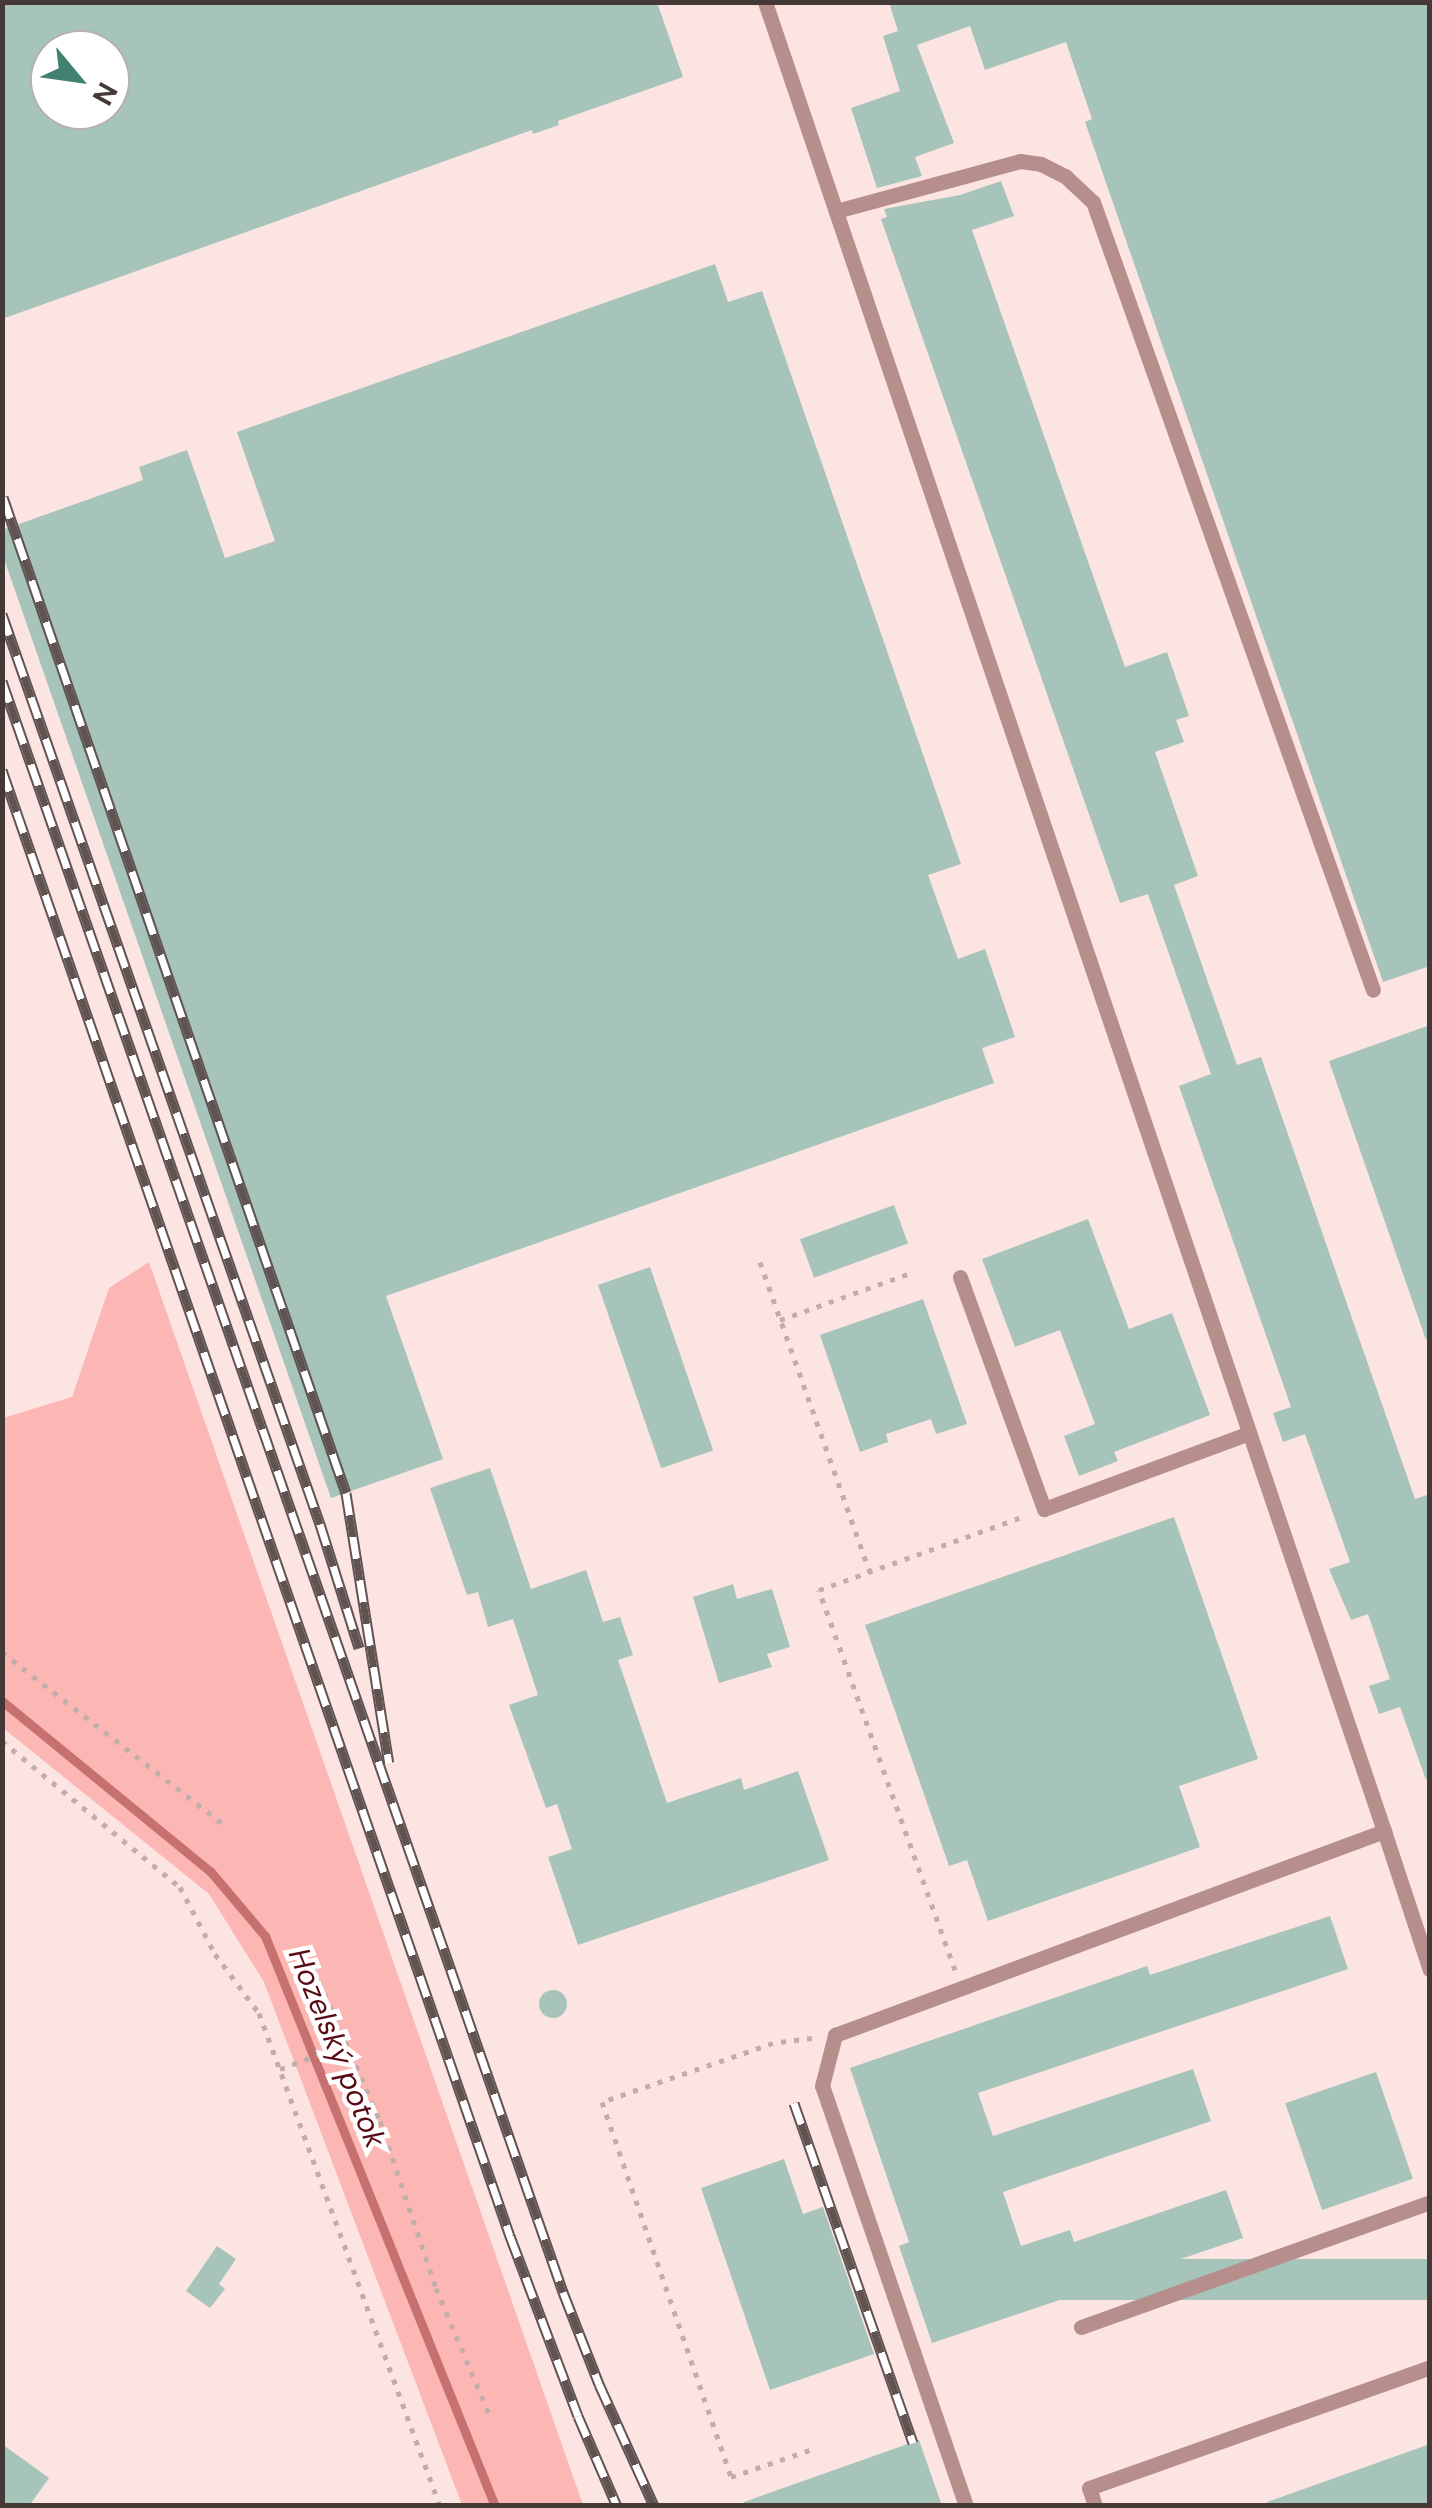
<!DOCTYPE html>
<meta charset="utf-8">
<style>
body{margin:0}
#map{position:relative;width:1432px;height:2508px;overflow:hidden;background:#fce4e2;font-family:"DM Sans",sans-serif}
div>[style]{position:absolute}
.green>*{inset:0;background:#fcb7b4}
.stream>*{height:9px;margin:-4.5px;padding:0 4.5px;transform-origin:4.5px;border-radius:4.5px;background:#c6716f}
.building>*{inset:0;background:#a7c4bb;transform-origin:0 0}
.round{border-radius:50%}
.path>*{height:5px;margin-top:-2.5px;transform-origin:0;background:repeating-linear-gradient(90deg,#c1adab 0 5px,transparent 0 13px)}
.service>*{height:15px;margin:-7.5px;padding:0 7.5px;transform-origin:7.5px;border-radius:7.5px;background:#b68e8c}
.rail>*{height:11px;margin-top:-5.5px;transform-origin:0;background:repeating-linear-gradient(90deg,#fff 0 22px,#615352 0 44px);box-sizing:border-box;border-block:2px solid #615352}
span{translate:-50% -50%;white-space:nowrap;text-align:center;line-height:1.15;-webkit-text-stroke:9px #fff;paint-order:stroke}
.water-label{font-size:30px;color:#590a13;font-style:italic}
.frame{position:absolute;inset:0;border:5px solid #453938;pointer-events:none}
.north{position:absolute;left:30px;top:30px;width:100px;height:100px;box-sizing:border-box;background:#fff;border:2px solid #b5b0af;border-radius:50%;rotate:119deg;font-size:28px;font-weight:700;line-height:40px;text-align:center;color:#453938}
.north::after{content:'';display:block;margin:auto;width:35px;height:45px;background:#408171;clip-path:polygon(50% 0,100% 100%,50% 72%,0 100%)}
</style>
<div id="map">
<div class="green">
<div style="clip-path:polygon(149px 1262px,583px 2505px,462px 2505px,264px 1982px,209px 1894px,3px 1728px,3px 1418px,72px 1397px,109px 1288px)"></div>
</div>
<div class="stream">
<div style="left:2px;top:1701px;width:269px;rotate:39.3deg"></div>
<div style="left:210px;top:1871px;width:85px;rotate:49.8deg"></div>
<div style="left:265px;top:1936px;width:615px;rotate:68.03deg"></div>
</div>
<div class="building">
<div style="clip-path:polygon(evenodd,2px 2px,657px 2px,683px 77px,558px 121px,559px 125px,533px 134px,532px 130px,2px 319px,2px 2px,50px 50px,110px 50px,110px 110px,50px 110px,50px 50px)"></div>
<div style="clip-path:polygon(889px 2px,1430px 2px,1430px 966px,1383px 982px,1085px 122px,1092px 119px,1066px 42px,985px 70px,970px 26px,917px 45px,954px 143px,915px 157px,922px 176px,877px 188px,851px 108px,900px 91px,883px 36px,898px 31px)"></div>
<div style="clip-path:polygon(1001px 181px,1014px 216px,972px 230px,1125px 667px,1167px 652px,1189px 716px,1176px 720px,1184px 742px,1155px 752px,1198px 876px,1174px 885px,1237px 1065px,1261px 1057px,1415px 1499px,1430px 1494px,1430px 1780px,1426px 1780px,1400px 1707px,1379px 1714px,1369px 1686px,1390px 1679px,1368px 1614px,1351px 1620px,1329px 1569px,1350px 1562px,1305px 1434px,1283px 1442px,1273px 1413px,1291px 1407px,1179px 1086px,1211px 1074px,1148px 894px,1120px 903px,881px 219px,887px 217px,884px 209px,960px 195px)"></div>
<div style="clip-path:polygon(715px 264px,728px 302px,762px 291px,961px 864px,928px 875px,958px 959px,985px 949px,1015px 1037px,982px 1048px,994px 1083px,386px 1296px,443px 1459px,331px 1498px,2px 553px,2px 530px,143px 480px,139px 467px,187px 450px,225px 558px,275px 541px,237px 432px)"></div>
<div style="clip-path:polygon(1430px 1025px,1430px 1339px,1426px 1340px,1329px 1061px)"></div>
<div style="left:894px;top:1205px;width:41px;height:100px;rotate:70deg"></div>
<div style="clip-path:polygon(1088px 1219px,1129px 1329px,1172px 1313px,1210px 1415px,1114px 1452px,1118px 1461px,1079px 1476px,1064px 1436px,1095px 1424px,1060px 1330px,1015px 1347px,982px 1259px)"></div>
<div style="left:650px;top:1267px;width:194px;height:55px;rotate:71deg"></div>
<div style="clip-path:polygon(923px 1299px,967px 1424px,936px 1434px,931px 1419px,886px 1434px,888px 1442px,860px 1452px,820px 1335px)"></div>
<div style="clip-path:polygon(490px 1468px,531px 1589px,586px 1570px,603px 1622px,620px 1617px,633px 1655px,618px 1660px,667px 1803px,741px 1778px,744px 1790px,798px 1771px,829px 1860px,578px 1945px,548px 1857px,572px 1849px,557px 1804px,546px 1808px,509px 1705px,538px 1695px,513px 1619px,488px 1627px,478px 1592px,467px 1595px,430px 1488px)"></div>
<div style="clip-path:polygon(1174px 1517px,1258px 1759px,1179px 1786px,1200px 1847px,988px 1921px,967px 1860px,949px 1866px,865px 1625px)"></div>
<div style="clip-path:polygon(733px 1584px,737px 1599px,772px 1589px,790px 1647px,767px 1654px,772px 1667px,719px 1683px,693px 1597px)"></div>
<div style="clip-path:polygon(1330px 1916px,1348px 1969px,978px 2093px,993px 2136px,1193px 2069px,1211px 2121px,1003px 2192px,1021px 2246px,1070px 2230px,1074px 2242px,1226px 2190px,1243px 2238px,932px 2343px,899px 2246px,909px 2242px,850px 2068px,1147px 1966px,1150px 1975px)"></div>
<div class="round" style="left:539px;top:1990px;width:28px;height:28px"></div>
<div style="left:1376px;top:2072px;width:113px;height:96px;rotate:71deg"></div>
<div style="clip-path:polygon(784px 2159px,803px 2214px,823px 2207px,874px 2354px,770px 2390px,701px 2188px)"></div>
<div style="clip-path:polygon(217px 2246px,236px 2259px,219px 2284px,225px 2289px,210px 2308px,186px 2291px)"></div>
<div style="left:1430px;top:2259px;width:41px;height:487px;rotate:90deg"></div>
<div style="clip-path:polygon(919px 2440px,942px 2506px,744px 2506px,744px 2502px)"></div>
<div style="clip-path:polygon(2px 2444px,49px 2478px,29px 2506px,2px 2506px)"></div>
<div style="clip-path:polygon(1430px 2444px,1430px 2506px,1268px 2506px,1267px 2502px)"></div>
</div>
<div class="path">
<div style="left:760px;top:1262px;width:329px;rotate:70.5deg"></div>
<div style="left:780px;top:1320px;width:141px;rotate:-19.8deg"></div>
<div style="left:2px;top:1652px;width:286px;rotate:37.9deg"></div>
<div style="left:2px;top:1741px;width:230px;rotate:39.4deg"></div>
<div style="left:180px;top:1887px;width:76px;rotate:62.4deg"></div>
<div style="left:215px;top:1954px;width:74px;rotate:53.3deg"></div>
<div style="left:259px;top:2013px;width:525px;rotate:69.84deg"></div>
<div style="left:314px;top:1970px;width:165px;rotate:66.4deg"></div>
<div style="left:380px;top:2121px;width:176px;rotate:71.5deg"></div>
<div style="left:436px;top:2288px;width:142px;rotate:67.2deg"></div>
<div style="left:955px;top:1970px;width:404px;rotate:-109.7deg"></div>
<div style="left:819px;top:1590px;width:216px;rotate:-19.8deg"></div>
<div style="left:812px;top:2038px;width:39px;rotate:173deg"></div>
<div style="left:773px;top:2043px;width:181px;rotate:161deg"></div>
<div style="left:602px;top:2102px;width:397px;rotate:71deg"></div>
<div style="left:731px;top:2477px;width:89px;rotate:-19deg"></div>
<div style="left:280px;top:2069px;width:72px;rotate:-20.5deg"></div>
</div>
<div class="service">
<div style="left:765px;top:2px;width:1931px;rotate:71.3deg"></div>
<div style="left:836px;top:211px;width:191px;rotate:-15.2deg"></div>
<div style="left:1020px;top:161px;width:21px;rotate:8deg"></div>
<div style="left:1041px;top:164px;width:27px;rotate:27deg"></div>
<div style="left:1065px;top:176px;width:38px;rotate:43deg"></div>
<div style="left:1093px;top:202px;width:836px;rotate:70.44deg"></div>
<div style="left:960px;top:1277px;width:247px;rotate:70.1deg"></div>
<div style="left:1044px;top:1509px;width:219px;rotate:-20.3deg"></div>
<div style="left:1081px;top:2327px;width:371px;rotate:-19.7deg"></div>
<div style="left:966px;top:2506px;width:444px;rotate:-108.9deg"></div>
<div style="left:822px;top:2086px;width:53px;rotate:-75.7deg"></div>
<div style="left:835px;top:2035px;width:586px;rotate:-20.38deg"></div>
<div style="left:1384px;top:1831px;width:146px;rotate:71.7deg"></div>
<div style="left:1095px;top:2506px;width:19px;rotate:-108deg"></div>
<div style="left:1089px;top:2488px;width:362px;rotate:-19.5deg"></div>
</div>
<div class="rail">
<div style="left:3px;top:497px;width:1053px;rotate:71deg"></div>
<div style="left:346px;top:1493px;width:273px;rotate:81deg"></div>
<div style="left:2px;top:614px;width:964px;rotate:70.74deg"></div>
<div style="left:320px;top:1524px;width:130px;rotate:72.5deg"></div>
<div style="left:2px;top:681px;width:1706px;rotate:70.8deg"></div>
<div style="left:563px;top:2292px;width:99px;rotate:68.6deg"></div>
<div style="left:599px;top:2384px;width:134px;rotate:65.7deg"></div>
<div style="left:2px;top:770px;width:1552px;rotate:70.89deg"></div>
<div style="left:510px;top:2236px;width:192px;rotate:69.3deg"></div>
<div style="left:578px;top:2416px;width:98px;rotate:66.6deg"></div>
<div style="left:794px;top:2103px;width:360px;rotate:70.7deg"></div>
</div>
<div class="water-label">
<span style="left:337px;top:2048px;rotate:68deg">Hozelský potok</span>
</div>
<div class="frame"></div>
<div class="north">N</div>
</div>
